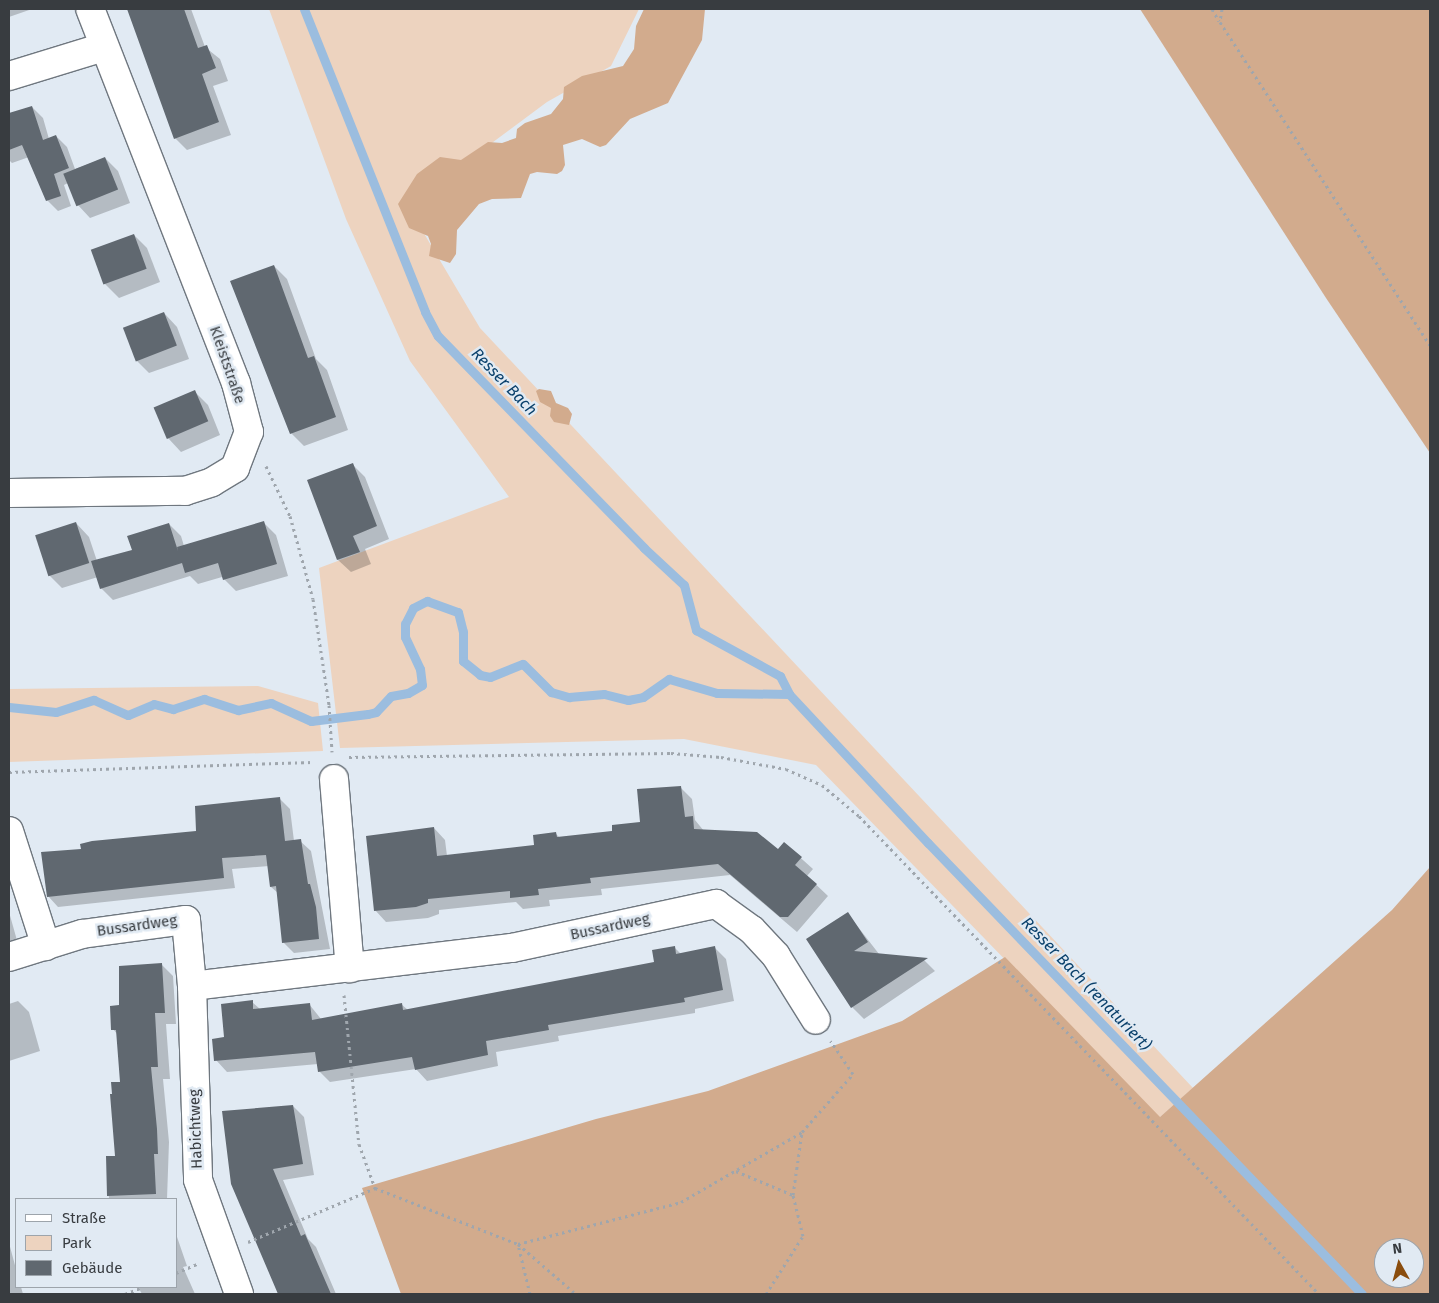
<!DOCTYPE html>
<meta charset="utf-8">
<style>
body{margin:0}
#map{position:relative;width:1439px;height:1303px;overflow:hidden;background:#e1eaf3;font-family:"Fira Sans",sans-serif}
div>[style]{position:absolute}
.green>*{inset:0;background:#edd3bf}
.forest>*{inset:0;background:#d2ab8d}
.shadow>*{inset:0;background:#0003}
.stream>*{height:9px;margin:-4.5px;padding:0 4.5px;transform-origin:4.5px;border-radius:4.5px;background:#9bbddf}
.building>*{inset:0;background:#606870;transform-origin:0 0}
.path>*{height:3px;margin-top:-1.5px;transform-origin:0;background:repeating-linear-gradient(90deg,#9fa6ad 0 2.5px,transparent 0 6.5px)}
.roads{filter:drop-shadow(1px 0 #6f777f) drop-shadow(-1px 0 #6f777f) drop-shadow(0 1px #6f777f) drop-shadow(0 -1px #6f777f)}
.minor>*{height:28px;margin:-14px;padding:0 14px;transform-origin:14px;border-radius:14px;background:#fff}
span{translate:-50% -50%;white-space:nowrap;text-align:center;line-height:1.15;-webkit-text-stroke:5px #e1eaf3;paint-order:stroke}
.street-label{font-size:15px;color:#383c40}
.water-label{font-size:16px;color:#0a406b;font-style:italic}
.frame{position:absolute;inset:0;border:10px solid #383c40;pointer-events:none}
.legend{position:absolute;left:15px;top:1198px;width:162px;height:90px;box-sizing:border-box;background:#e1eaf3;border:1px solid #9da4ab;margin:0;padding:6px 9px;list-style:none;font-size:15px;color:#383c40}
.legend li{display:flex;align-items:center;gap:10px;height:25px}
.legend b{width:25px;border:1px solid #9da4ab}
.north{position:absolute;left:1374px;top:1238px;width:50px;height:50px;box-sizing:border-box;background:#e1eaf3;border:1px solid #9da4ab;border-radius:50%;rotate:353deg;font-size:14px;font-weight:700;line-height:20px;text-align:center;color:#383c40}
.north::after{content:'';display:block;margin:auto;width:18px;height:22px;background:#8a4d0e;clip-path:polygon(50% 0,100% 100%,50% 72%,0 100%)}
</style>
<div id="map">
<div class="green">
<div style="clip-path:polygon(269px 9px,639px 9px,611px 66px,547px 102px,481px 151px,403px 198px,480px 328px,1193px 1088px,1159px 1118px,816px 765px,684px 739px,340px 748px,319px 568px,509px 497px,410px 361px,346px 219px)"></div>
<div style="clip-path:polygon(258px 686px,318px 703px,323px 751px,9px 762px,9px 689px)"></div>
</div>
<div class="forest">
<div style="clip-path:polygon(644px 9px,705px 9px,702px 40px,668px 103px,630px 119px,606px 145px,600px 147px,582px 139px,563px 145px,565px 165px,562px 171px,557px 174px,537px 172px,530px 174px,521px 198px,492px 199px,479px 204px,457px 230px,456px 254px,450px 263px,429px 256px,431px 244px,428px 236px,409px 228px,398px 204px,417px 174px,440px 157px,461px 160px,488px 142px,502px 143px,516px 138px,517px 129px,525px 123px,551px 114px,563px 99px,564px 87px,582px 76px,623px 66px,634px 49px,636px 26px)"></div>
<div style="clip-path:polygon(1140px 9px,1430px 9px,1430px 453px,1326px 298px)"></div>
<div style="clip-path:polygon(539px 389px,551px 391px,556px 403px,568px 408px,572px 414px,569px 425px,554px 422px,550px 416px,551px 408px,540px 402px,536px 391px)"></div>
<div style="clip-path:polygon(evenodd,1430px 867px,1430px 1294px,401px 1294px,362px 1188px,596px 1119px,708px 1091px,902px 1021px,1005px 957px,1160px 1117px,1392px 910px,1430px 867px,1384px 1248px,1414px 1248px,1414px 1278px,1384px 1278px,1384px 1248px)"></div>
</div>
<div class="shadow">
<div style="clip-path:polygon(9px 9px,32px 9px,9px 17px)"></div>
<div style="clip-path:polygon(128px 9px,191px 9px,205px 47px,220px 59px,228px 81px,213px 86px,231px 135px,187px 150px,175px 138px)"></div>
<div style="clip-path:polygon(32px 107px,43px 118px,49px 139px,56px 136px,67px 147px,75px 169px,105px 158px,118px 171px,130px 203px,90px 218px,77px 204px,68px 183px,64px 185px,71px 206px,58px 211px,47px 200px,29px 157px,12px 163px,9px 160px,9px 114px)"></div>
<div style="clip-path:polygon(134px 235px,147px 248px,160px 282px,119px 298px,105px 284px)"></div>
<div style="clip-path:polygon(274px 266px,287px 279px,316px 359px,327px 370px,348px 430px,304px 446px,291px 433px)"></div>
<div style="clip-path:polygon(164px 313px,177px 327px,189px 359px,149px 373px,136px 360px)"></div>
<div style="clip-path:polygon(195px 392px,208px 405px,220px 435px,181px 452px,168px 438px)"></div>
<div style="clip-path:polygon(352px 464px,365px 477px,389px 539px,365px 549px,371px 564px,351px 572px,338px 560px)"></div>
<div style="clip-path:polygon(76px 523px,89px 537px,97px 561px,133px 551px,169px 524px,181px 536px,184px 546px,264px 523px,276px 535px,288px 576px,236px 591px,222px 577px,198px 584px,190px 576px,113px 600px,101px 588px,98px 577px,62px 588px,49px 575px)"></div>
<div style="clip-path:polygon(680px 787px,692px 799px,695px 820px,704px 831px,778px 851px,784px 843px,813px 869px,807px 876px,828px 896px,797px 932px,730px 875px,601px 889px,602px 895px,549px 900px,550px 906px,523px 909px,516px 902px,439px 910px,439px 914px,428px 918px,386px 922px,375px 910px,434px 828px,445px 840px,447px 856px,535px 846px,556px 834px,560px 838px,614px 832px,641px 823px)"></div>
<div style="clip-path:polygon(279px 798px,290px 809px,294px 841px,300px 841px,311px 851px,330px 949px,294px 953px,283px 942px,278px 893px,271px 887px,269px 866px,232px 869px,235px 888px,58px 907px,48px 896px,82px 850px,198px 832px)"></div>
<div style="clip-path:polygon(9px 912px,18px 944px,9px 947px)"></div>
<div style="clip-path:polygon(848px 914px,879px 954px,923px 959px,935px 971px,864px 1019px,852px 1007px)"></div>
<div style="clip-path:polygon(674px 947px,681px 954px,715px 948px,726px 959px,734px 1001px,695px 1009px,695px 1013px,558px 1036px,559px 1041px,496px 1052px,498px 1066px,427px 1081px,416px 1069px,330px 1082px,319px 1071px,318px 1064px,227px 1072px,216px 1060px,225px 1038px,252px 1002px,260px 1009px,309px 1004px,321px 1019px,401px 1004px,408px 1010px,655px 963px)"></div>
<div style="clip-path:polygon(161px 964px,173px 976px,176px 1024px,166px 1024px,170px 1079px,163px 1079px,169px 1142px,167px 1199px,109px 1199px,107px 1158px,117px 1157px,121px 1083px,118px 1035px,113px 1029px,121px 1007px)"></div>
<div style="clip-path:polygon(18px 1001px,29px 1012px,40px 1051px,9px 1061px,9px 1004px)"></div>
<div style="clip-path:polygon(293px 1106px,304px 1117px,314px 1175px,283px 1180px,308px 1239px,316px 1247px,336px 1294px,280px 1294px,232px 1184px)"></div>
<div style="clip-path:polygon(176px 1234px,187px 1266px,183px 1267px,195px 1294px,142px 1294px,138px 1287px,176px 1287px)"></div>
<div style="clip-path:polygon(9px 1243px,16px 1269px,16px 1287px,21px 1287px,23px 1294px,9px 1294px)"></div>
</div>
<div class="stream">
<div style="left:304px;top:9px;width:326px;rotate:68.2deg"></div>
<div style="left:425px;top:312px;width:27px;rotate:62deg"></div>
<div style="left:438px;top:336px;width:296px;rotate:45.8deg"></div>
<div style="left:644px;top:548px;width:54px;rotate:42.8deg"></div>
<div style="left:684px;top:585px;width:47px;rotate:75.1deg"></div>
<div style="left:696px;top:630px;width:96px;rotate:28.7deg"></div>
<div style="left:780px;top:676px;width:20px;rotate:63deg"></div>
<div style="left:789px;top:694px;width:204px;rotate:47deg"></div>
<div style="left:928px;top:843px;width:626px;rotate:46.1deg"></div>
<div style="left:9px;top:707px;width:47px;rotate:6.1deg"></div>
<div style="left:56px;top:712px;width:40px;rotate:-18deg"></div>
<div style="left:94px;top:700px;width:37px;rotate:24deg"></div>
<div style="left:128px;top:715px;width:28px;rotate:-23deg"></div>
<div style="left:154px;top:704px;width:20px;rotate:15deg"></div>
<div style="left:173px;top:709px;width:33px;rotate:-18deg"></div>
<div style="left:204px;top:699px;width:36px;rotate:18deg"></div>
<div style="left:238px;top:710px;width:34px;rotate:-12deg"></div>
<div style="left:271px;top:703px;width:44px;rotate:24.2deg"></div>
<div style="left:311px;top:721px;width:57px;rotate:-7deg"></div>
<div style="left:368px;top:714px;width:8px;rotate:-14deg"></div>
<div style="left:376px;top:712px;width:22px;rotate:-47deg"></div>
<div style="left:391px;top:696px;width:17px;rotate:-10deg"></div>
<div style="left:408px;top:693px;width:16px;rotate:-30deg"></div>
<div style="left:422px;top:685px;width:16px;rotate:-97deg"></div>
<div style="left:420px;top:669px;width:35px;rotate:-115deg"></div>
<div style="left:405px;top:637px;width:13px;rotate:-90deg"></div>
<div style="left:405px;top:624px;width:18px;rotate:-63deg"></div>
<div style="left:413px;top:608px;width:16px;rotate:-27deg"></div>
<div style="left:427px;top:601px;width:33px;rotate:20deg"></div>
<div style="left:458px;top:612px;width:21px;rotate:76deg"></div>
<div style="left:463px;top:632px;width:29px;rotate:90deg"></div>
<div style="left:463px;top:661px;width:22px;rotate:39deg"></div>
<div style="left:480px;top:675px;width:10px;rotate:11deg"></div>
<div style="left:490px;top:677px;width:35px;rotate:-22deg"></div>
<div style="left:523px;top:664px;width:40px;rotate:45deg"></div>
<div style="left:551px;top:692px;width:19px;rotate:16deg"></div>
<div style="left:569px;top:697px;width:35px;rotate:-5deg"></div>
<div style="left:604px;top:694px;width:25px;rotate:14deg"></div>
<div style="left:628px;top:700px;width:15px;rotate:-11deg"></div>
<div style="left:643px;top:697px;width:32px;rotate:-35deg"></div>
<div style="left:669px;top:679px;width:50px;rotate:16.3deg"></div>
<div style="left:717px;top:693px;width:72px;rotate:0.8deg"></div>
</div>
<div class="building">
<div style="clip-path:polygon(127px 9px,184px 9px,198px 48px,207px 45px,216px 68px,202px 74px,219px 122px,174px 139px)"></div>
<div style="clip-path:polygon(32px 106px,43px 140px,56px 135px,69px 168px,54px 174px,61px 196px,46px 201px,22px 145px,9px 150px,9px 113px)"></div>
<div style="left:105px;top:157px;width:35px;height:45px;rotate:68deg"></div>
<div style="left:134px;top:234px;width:37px;height:46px;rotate:70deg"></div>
<div style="clip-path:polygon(274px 265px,308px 358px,314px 356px,336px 417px,290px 434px,230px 281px)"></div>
<div style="left:164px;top:312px;width:36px;height:44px;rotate:69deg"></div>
<div style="left:195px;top:390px;width:34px;height:45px;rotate:67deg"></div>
<div style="clip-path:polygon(353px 463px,377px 526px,353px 536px,360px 552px,337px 560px,307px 480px)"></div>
<div style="clip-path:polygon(264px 521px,277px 564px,223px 580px,218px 563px,185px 573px,182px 563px,100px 589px,91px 561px,132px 550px,127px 536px,169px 523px,178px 551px,177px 547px)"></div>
<div style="left:76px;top:522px;width:43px;height:43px;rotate:72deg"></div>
<div style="clip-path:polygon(681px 786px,685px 817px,693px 816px,694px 829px,757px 832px,778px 849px,784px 842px,802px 857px,795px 865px,817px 884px,788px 917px,780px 917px,718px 864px,590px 878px,591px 883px,538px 889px,539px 895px,510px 898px,510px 891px,428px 899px,428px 903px,416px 907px,374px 911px,366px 836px,434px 827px,437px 856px,534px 845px,533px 835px,556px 832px,557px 837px,612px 831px,612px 825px,640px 822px,637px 789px)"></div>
<div style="clip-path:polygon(280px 797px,285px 841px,301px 839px,308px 884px,310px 884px,316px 907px,319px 939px,282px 943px,276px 886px,270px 887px,266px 855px,222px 858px,224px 878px,47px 897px,41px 852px,81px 849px,80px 844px,92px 841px,196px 831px,195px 806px)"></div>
<div style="clip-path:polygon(848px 912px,868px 942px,854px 951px,928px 958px,851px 1008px,806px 939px)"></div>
<div style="clip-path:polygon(675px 946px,676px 954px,715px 946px,723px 990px,684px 998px,685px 1002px,548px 1025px,549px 1030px,486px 1041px,488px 1055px,415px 1070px,412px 1057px,318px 1072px,315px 1052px,214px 1061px,212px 1039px,224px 1037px,221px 1004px,253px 1000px,253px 1009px,310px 1003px,312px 1020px,402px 1003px,403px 1010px,654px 962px,652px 950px)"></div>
<div style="clip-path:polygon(162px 963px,165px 1013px,155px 1013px,158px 1067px,151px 1067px,157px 1129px,158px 1154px,154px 1154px,156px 1194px,107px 1196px,106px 1156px,115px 1156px,110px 1094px,112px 1094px,111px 1082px,120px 1082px,116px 1030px,111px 1030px,110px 1006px,119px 1005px,119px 966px)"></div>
<div style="clip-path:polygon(293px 1105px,303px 1164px,273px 1169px,301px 1236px,305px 1234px,331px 1294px,278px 1294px,231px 1184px,222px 1111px)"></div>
</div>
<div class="path">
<div style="left:1212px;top:9px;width:14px;rotate:60deg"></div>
<div style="left:1222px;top:9px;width:13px;rotate:99deg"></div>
<div style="left:1220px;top:22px;width:385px;rotate:57deg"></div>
<div style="left:266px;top:466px;width:55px;rotate:64.4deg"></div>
<div style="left:290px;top:516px;width:86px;rotate:74.5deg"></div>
<div style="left:313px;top:599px;width:107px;rotate:81.4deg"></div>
<div style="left:329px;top:705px;width:47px;rotate:86.3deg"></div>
<div style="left:349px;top:757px;width:322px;rotate:-0.7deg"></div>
<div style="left:671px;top:753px;width:50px;rotate:4.6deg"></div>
<div style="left:721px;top:757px;width:66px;rotate:10.5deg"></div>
<div style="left:786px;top:769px;width:39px;rotate:24deg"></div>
<div style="left:822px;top:785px;width:48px;rotate:40deg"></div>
<div style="left:859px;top:816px;width:663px;rotate:46.1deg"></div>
<div style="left:9px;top:772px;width:304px;rotate:-1.9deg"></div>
<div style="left:344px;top:995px;width:150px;rotate:84.3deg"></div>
<div style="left:359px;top:1144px;width:47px;rotate:70deg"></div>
<div style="left:736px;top:1171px;width:62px;rotate:22.8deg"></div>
<div style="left:248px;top:1242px;width:138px;rotate:-23deg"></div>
<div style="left:375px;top:1188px;width:154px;rotate:21.4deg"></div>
<div style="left:518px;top:1244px;width:77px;rotate:40.8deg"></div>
<div style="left:176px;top:1273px;width:25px;rotate:-23deg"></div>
<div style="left:125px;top:1294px;width:19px;rotate:-21deg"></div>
<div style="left:530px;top:1294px;width:51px;rotate:-103.5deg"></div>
<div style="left:518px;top:1244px;width:168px;rotate:-14.4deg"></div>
<div style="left:681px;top:1202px;width:140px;rotate:-30deg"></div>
<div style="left:766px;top:1294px;width:69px;rotate:-57.5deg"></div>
<div style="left:803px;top:1236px;width:42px;rotate:-103.7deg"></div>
<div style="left:793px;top:1195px;width:64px;rotate:-81.9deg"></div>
<div style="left:802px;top:1132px;width:77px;rotate:-48.7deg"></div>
<div style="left:853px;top:1074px;width:40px;rotate:-124deg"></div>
</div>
<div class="roads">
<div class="minor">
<div style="left:9px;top:76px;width:99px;rotate:-17deg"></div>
<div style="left:9px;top:493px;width:176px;rotate:-0.7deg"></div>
<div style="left:185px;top:491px;width:28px;rotate:-18deg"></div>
<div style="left:212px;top:482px;width:27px;rotate:-31deg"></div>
<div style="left:235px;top:468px;width:39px;rotate:-69deg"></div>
<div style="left:249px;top:432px;width:51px;rotate:-104.9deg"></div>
<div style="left:236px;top:383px;width:401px;rotate:-111.3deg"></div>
<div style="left:334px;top:779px;width:190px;rotate:85.2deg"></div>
<div style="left:9px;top:831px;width:121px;rotate:72.2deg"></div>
<div style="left:9px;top:957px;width:77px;rotate:-17.5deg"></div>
<div style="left:82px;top:934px;width:105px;rotate:-7.7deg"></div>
<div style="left:186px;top:920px;width:66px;rotate:84.8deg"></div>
<div style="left:192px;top:986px;width:322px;rotate:-6.8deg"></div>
<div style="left:512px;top:948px;width:209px;rotate:-12.2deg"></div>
<div style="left:716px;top:904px;width:44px;rotate:35.8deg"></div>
<div style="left:752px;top:930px;width:35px;rotate:47deg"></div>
<div style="left:776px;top:956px;width:75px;rotate:58deg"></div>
<div style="left:192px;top:986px;width:194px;rotate:88.2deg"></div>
<div style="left:198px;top:1180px;width:121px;rotate:70.2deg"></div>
</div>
</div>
<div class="street-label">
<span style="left:227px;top:365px;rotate:71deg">Kleiststraße</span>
<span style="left:137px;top:926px;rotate:-8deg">Bussardweg</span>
<span style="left:610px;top:927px;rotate:-12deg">Bussardweg</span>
<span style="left:196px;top:1129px;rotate:-92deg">Habichtweg</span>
</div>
<div class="water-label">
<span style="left:504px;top:382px;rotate:46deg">Resser Bach</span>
<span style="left:1086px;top:984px;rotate:46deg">Resser Bach (renaturiert)</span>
</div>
<div class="frame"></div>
<ul class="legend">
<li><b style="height:6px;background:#fff"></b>Straße</li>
<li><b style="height:14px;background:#edd3bf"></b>Park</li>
<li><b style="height:14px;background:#606870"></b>Gebäude</li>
</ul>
<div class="north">N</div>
</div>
